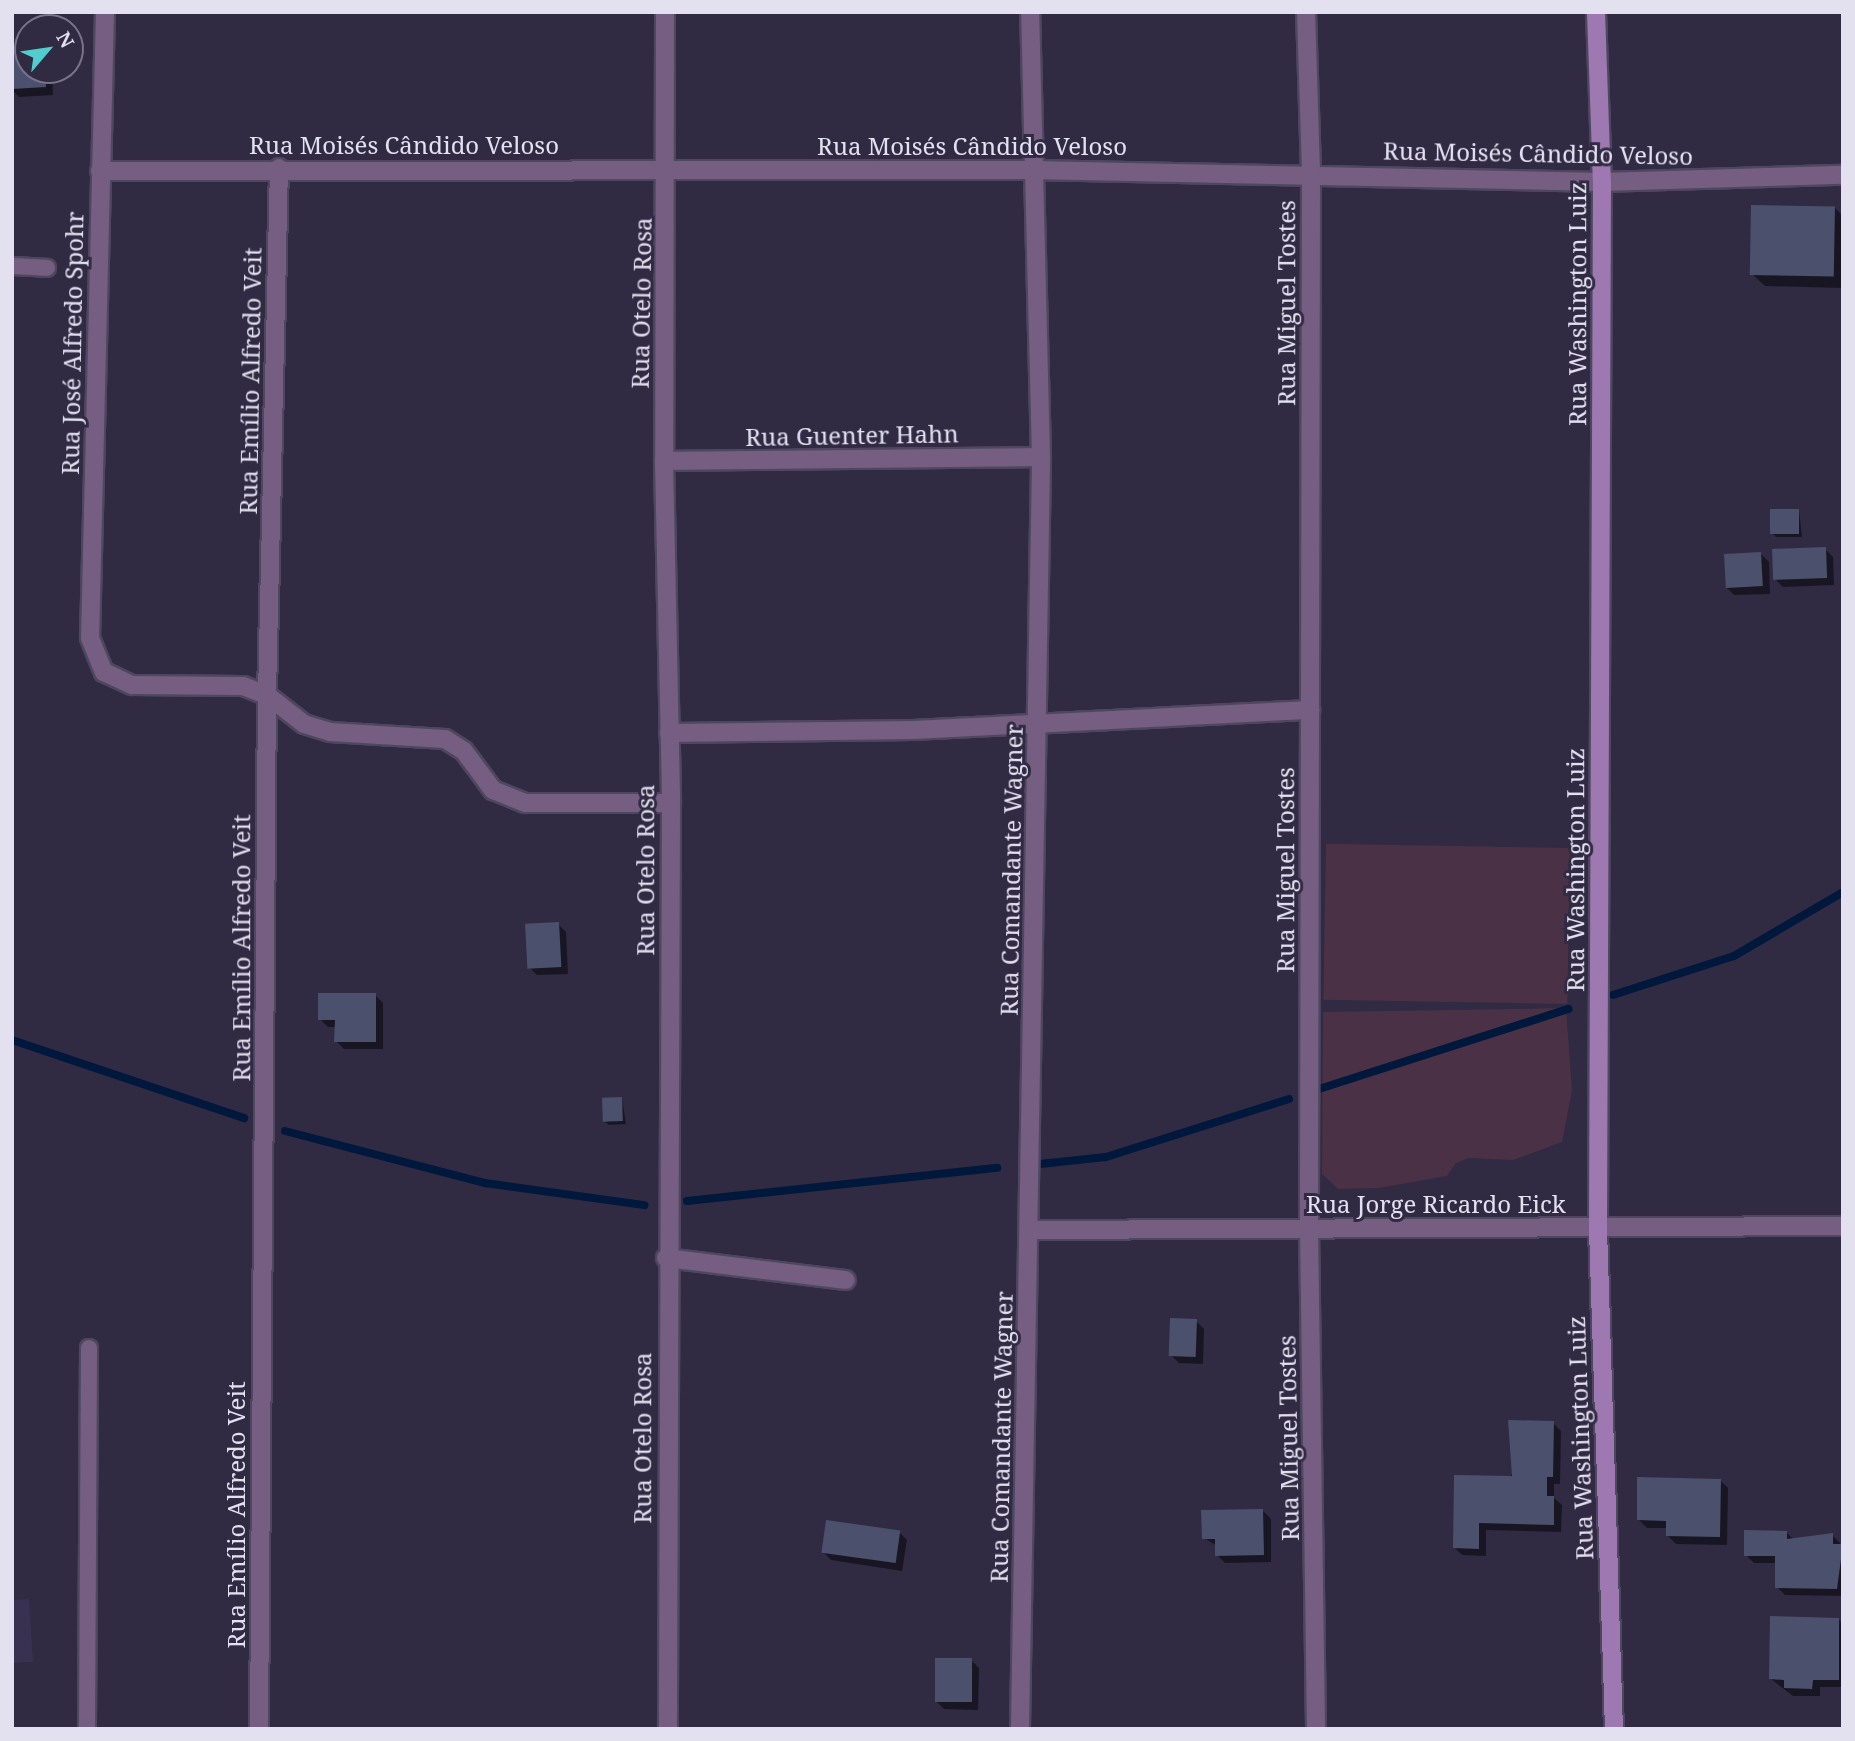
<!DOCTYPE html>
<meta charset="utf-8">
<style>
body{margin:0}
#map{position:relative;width:1855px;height:1741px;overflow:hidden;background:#302a43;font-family:"Noto Serif",serif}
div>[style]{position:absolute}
.built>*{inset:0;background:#393151}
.green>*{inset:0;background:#4a3145;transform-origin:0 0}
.shadow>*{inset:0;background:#0007}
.stream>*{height:8px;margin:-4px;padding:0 4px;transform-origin:4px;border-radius:4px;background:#00183c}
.building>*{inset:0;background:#4b516c;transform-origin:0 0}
.roads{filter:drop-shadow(2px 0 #4d475f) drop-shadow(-2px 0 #4d475f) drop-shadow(0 2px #4d475f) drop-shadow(0 -2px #4d475f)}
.service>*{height:16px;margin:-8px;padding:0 8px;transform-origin:8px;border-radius:8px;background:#765e82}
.minor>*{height:18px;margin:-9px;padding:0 9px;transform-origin:9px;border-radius:9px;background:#765e82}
.tertiary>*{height:18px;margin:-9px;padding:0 9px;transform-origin:9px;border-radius:9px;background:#765e82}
.secondary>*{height:18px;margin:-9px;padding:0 9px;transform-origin:9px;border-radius:9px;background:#9e78b0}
span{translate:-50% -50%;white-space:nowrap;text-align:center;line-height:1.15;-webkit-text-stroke:6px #302a43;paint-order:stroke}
.street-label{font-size:24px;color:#e3e0f0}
.frame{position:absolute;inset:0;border:14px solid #e3e0f0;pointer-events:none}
.north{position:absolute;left:14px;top:14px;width:70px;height:70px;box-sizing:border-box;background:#302a43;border:2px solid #787388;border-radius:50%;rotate:61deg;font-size:19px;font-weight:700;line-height:28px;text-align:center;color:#e3e0f0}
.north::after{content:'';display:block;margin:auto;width:24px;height:32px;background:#52cdcf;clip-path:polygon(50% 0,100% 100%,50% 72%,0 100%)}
</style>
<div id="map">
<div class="built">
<div style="clip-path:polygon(29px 1599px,33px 1662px,12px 1663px,12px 1600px)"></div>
</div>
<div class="green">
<div style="left:1570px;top:848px;width:156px;height:244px;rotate:91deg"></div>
<div style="clip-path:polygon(1566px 1008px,1572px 1090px,1562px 1142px,1513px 1160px,1469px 1158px,1456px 1163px,1447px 1176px,1379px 1188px,1338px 1189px,1322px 1174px,1323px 1012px)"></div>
</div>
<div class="shadow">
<div style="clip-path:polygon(28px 48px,28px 70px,52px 70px,53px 95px,19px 97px,12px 90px,12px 49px)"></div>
<div style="clip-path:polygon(1835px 208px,1843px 216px,1843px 288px,1765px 286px,1752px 274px)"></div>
<div style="clip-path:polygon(1799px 510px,1802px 537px,1776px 537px,1773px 534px)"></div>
<div style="clip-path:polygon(1825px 549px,1833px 557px,1834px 585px,1783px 587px,1775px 579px)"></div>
<div style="clip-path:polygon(1761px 554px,1769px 562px,1770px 594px,1734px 595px,1726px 587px)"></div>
<div style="clip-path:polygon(558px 924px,566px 932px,568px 974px,537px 975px,529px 967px)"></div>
<div style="clip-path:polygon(375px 995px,383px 1003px,383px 1049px,344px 1049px,336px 1041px,336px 1027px,328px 1027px,320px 1019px)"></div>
<div style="clip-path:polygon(622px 1099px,626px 1124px,609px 1125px,605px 1122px)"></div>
<div style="clip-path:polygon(1196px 1321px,1204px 1329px,1203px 1364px,1179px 1363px,1171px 1355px)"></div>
<div style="clip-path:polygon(1553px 1423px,1561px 1431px,1560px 1484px,1554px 1484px,1554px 1498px,1562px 1505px,1561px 1532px,1486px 1530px,1486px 1556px,1462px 1555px,1454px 1547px)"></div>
<div style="clip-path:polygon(1720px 1480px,1728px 1488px,1727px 1545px,1676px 1544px,1668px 1536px,1668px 1528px,1647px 1528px,1639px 1520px)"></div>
<div style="clip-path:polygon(1263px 1511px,1271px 1519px,1271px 1562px,1225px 1563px,1217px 1555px,1217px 1546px,1204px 1538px)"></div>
<div style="clip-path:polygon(899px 1532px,907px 1540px,902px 1571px,831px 1560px,823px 1552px)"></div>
<div style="clip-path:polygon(1786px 1532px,1794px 1540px,1832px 1535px,1840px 1543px,1843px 1596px,1785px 1595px,1777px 1587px,1777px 1563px,1754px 1563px,1746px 1555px)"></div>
<div style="clip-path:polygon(1838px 1619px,1843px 1624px,1843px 1687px,1820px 1687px,1820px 1696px,1793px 1696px,1771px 1679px)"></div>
<div style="clip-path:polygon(971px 1660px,979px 1668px,978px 1710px,944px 1709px,936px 1701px)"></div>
</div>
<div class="stream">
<div style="left:1613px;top:995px;width:127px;rotate:-17.9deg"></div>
<div style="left:1734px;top:956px;width:126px;rotate:-30.4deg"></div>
<div style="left:12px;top:1040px;width:245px;rotate:18.6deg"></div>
<div style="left:1319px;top:1089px;width:262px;rotate:-17.8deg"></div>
<div style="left:285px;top:1131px;width:207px;rotate:14.6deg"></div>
<div style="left:485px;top:1183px;width:161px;rotate:7.9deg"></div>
<div style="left:1040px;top:1164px;width:66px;rotate:-6.1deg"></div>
<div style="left:1106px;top:1157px;width:192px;rotate:-17.6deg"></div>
<div style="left:687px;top:1201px;width:312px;rotate:-6.1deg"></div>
</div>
<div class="building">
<div style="clip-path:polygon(28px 46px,28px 70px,45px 70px,46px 87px,12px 89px,12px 47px)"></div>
<div style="left:1751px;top:205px;width:84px;height:70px;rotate:1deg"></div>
<div style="left:1770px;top:509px;width:29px;height:25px"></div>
<div style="left:1826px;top:547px;width:31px;height:54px;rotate:88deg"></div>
<div style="left:1761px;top:552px;width:34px;height:37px;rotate:87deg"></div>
<div style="left:559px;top:922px;width:45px;height:34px;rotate:87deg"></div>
<div style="clip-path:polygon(318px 993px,376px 993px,376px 1042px,334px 1042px,335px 1020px,318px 1020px)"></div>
<div style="left:622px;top:1097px;width:24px;height:20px;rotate:88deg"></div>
<div style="left:1170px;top:1318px;width:27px;height:38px;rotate:2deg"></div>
<div style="clip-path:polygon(1508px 1420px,1554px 1421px,1553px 1477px,1547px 1477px,1547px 1496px,1554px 1496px,1554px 1525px,1479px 1523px,1479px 1549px,1453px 1548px,1454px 1475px,1512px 1476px)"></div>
<div style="clip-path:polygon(1637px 1477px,1721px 1479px,1720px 1537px,1666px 1536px,1666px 1521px,1637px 1520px)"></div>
<div style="clip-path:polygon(1263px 1509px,1264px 1555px,1215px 1556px,1215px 1539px,1202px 1539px,1201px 1510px)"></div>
<div style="left:826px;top:1520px;width:75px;height:33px;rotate:8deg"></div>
<div style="clip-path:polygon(1744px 1530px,1787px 1531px,1787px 1539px,1833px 1533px,1833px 1544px,1843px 1544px,1837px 1589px,1775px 1588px,1775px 1556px,1744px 1556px)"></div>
<div style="clip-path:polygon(1770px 1616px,1839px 1618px,1839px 1680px,1813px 1680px,1812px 1689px,1784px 1688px,1784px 1680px,1769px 1679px)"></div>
<div style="left:935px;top:1658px;width:37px;height:44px"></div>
</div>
<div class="roads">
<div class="service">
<div style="left:12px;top:266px;width:35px;rotate:3deg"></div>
<div style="left:87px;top:1729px;width:381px;rotate:-89.7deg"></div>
</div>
<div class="minor">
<div style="left:105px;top:12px;width:626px;rotate:91.37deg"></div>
<div style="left:90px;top:638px;width:37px;rotate:68deg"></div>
<div style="left:104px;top:672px;width:31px;rotate:25deg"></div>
<div style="left:132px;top:685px;width:111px;rotate:0.5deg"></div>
<div style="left:243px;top:686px;width:26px;rotate:21deg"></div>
<div style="left:267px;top:695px;width:47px;rotate:38.1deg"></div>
<div style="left:304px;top:724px;width:27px;rotate:17deg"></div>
<div style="left:330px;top:732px;width:115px;rotate:3.5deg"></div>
<div style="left:445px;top:739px;width:22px;rotate:32deg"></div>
<div style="left:464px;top:751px;width:49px;rotate:53.4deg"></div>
<div style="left:493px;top:790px;width:35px;rotate:22deg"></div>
<div style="left:526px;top:803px;width:145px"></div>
<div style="left:100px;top:171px;width:933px;rotate:-0.06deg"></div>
<div style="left:1033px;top:170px;width:569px;rotate:1.21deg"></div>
<div style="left:1602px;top:182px;width:241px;rotate:-1.7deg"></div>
<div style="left:664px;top:461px;width:377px;rotate:-0.6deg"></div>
<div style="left:669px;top:733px;width:244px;rotate:-0.7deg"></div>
<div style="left:913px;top:730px;width:398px;rotate:-2.9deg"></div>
<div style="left:1029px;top:1230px;width:814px;rotate:-0.28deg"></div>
<div style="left:666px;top:1258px;width:181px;rotate:7deg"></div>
<div style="left:259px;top:1729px;width:1034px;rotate:-89.56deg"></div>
<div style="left:267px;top:695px;width:527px;rotate:-88.7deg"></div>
<div style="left:1020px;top:1729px;width:1272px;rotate:-89.05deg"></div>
<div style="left:1041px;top:457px;width:445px;rotate:-91.4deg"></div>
</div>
<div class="tertiary">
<div style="left:665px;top:12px;width:449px;rotate:90.1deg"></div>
<div style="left:664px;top:461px;width:342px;rotate:88.8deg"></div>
<div style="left:671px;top:803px;width:926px;rotate:90.19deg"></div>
<div style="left:1306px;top:12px;width:162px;rotate:88.2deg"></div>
<div style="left:1311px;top:174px;width:1054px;rotate:90.11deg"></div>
<div style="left:1309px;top:1228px;width:501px;rotate:89.2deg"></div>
</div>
<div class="secondary">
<div style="left:1596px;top:12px;width:170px;rotate:88deg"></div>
<div style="left:1602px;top:182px;width:1047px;rotate:90.22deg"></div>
<div style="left:1598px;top:1229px;width:500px;rotate:88.17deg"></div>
</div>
</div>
<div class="street-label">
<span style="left:404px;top:145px">Rua Moisés Cândido Veloso</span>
<span style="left:972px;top:146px">Rua Moisés Cândido Veloso</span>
<span style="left:1538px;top:153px;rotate:1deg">Rua Moisés Cândido Veloso</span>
<span style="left:641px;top:303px;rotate:-89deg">Rua Otelo Rosa</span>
<span style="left:1286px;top:303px;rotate:-90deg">Rua Miguel Tostes</span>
<span style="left:1577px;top:304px;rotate:-90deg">Rua Washington Luiz</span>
<span style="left:72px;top:343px;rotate:-89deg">Rua José Alfredo Spohr</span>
<span style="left:250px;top:381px;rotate:-89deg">Rua Emílio Alfredo Veit</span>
<span style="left:852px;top:435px;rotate:-1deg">Rua Guenter Hahn</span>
<span style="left:645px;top:870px;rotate:-90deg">Rua Otelo Rosa</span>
<span style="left:1011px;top:870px;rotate:-89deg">Rua Comandante Wagner</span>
<span style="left:1285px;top:870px;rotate:-90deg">Rua Miguel Tostes</span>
<span style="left:1575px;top:870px;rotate:-90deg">Rua Washington Luiz</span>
<span style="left:241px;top:948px;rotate:-90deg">Rua Emílio Alfredo Veit</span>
<span style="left:1436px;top:1204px">Rua Jorge Ricardo Eick</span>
<span style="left:1001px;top:1437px;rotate:-89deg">Rua Comandante Wagner</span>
<span style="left:642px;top:1438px;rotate:-90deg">Rua Otelo Rosa</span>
<span style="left:1288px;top:1438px;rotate:-91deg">Rua Miguel Tostes</span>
<span style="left:1580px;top:1438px;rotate:-92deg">Rua Washington Luiz</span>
<span style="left:236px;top:1515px;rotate:-90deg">Rua Emílio Alfredo Veit</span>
</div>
<div class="frame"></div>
<div class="north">N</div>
</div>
